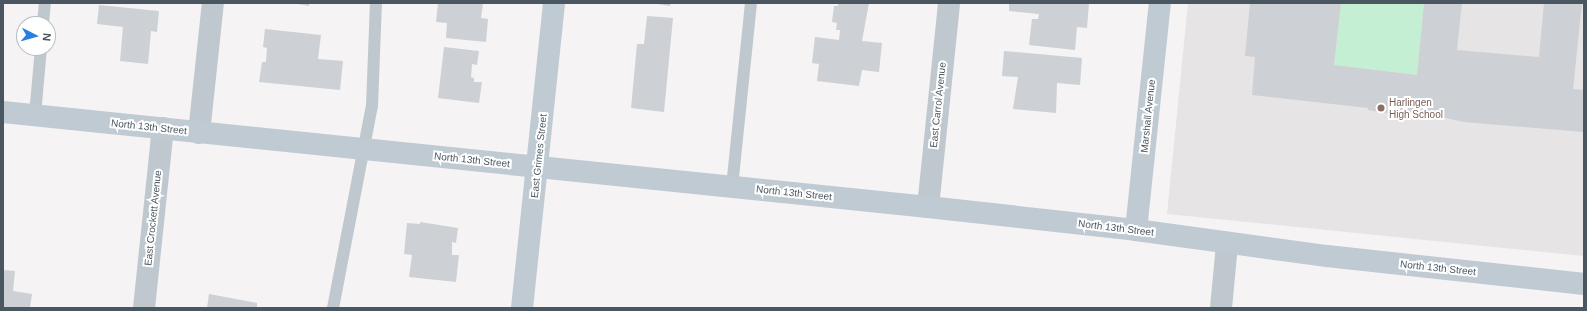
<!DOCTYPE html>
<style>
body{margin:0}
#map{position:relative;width:1587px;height:311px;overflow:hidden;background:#f5f3f3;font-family:Helvetica,sans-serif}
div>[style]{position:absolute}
.education>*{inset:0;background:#e6e4e5}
.green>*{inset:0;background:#c5efd3}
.building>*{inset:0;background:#cdd0d5}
.lane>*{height:12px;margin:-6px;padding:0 6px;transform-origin:6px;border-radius:6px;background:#bfc8ce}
.street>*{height:22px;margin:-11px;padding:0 11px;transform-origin:11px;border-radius:11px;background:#bfc8ce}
.secondary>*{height:22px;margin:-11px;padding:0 11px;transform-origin:11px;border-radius:11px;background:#c0cad3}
.dots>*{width:11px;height:11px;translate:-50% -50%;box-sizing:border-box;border:2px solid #fff;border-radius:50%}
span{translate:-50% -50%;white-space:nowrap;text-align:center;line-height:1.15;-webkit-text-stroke:4px #fff;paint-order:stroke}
.education-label{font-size:10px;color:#785e54}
.left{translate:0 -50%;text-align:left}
.street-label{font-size:10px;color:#4b5760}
.frame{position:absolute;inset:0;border:4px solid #4b5760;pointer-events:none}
.north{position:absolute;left:16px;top:16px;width:40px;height:40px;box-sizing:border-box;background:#fff;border:1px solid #b7bcbf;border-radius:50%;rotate:96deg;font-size:11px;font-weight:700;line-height:16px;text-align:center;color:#4b5760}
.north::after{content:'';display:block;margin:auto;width:14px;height:18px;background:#2581dd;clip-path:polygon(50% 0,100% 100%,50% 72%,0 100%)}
</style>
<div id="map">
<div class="education">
<div style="clip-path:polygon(1188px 3px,1584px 3px,1584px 256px,1167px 214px)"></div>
</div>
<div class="green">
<div style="clip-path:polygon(1341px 3px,1424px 3px,1417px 75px,1334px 65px)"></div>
</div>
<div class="building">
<div style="clip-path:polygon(293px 3px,309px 3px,309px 6px)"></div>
<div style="clip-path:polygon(438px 3px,483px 3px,481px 18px,488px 19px,486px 42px,446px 38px,447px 23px,436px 22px)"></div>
<div style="clip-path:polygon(650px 3px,671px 3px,670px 6px)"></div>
<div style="clip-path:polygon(838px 3px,869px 3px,862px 41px,882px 43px,879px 72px,862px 70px,859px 86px,817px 81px,819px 64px,812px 63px,815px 37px,839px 40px,840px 30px,836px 30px,837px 23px,832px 22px,834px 6px,838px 6px)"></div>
<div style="clip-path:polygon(1009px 3px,1089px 3px,1087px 28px,1077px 27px,1075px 50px,1029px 45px,1032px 19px,1038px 19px,1039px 14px,1009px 11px)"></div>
<div style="clip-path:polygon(1250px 3px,1341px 3px,1334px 65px,1417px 75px,1424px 3px,1462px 3px,1457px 50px,1539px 57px,1544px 3px,1582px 3px,1573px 89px,1584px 90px,1584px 132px,1464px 122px,1446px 118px,1387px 113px,1368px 110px,1368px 108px,1252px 95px,1255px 57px,1245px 56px)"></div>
<div style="clip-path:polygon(99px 5px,159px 11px,157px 32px,151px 31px,148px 64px,120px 61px,123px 27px,97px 24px)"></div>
<div style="clip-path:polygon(647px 16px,673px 18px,664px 112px,631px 108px,637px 44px,644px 44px)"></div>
<div style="clip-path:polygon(265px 29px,321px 35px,318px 59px,343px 61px,340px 90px,259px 82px,262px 62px,266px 62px,267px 48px,263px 47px)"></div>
<div style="clip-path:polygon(444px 47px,479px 51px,477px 65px,472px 64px,471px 77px,474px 78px,474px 82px,482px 82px,479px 103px,438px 98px)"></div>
<div style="clip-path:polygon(1004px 51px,1082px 58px,1080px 85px,1057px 83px,1056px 113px,1013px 109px,1018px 77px,1002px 76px)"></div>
<div style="clip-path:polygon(420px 222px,458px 228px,456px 243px,452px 242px,452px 255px,459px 255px,456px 282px,409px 277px,412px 255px,404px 254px,407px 223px,420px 224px)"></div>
<div style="clip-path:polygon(3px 270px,15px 271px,13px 291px,32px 294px,30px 308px,3px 308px)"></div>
<div style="clip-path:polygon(209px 294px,257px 303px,257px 308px,207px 308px)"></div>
</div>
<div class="lane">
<div style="left:43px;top:24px;width:21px;rotate:-85deg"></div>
<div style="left:35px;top:115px;width:67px;rotate:-84.9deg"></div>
<div style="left:732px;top:187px;width:185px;rotate:-84.1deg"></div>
<div style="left:333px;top:308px;width:206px;rotate:-79.1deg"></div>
<div style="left:372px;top:106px;width:103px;rotate:-87.8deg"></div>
</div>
<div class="street">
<div style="left:199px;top:133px;width:131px;rotate:-83.9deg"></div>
<div style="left:928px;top:207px;width:205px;rotate:-84.1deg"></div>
<div style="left:144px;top:308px;width:181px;rotate:-84deg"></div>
<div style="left:1221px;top:308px;width:64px;rotate:-84.6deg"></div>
</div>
<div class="secondary">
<div style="left:3px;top:112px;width:930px;rotate:5.86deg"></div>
<div style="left:928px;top:207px;width:209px;rotate:6.3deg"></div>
<div style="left:1136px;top:230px;width:193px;rotate:7.8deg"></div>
<div style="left:1327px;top:256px;width:259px;rotate:6.2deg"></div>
<div style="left:1136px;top:230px;width:228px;rotate:-84deg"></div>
<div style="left:522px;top:308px;width:307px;rotate:-84deg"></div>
</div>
<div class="dots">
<div style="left:1381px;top:108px;background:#8d6e63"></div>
</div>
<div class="education-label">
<span class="left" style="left:1389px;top:108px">Harlingen<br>High School</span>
</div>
<div class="street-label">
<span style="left:938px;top:105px;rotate:-84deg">East Carrol Avenue</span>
<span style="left:1148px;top:116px;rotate:-84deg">Marshall Avenue</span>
<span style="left:149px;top:127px;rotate:6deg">North 13th Street</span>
<span style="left:539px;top:156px;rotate:-84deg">East Grimes Street</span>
<span style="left:472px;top:160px;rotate:6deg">North 13th Street</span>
<span style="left:794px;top:193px;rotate:6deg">North 13th Street</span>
<span style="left:153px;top:218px;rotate:-84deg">East Crockett Avenue</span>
<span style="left:1116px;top:228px;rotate:7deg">North 13th Street</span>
<span style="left:1438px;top:268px;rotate:6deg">North 13th Street</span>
</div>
<div class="frame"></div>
<div class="north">N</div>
</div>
